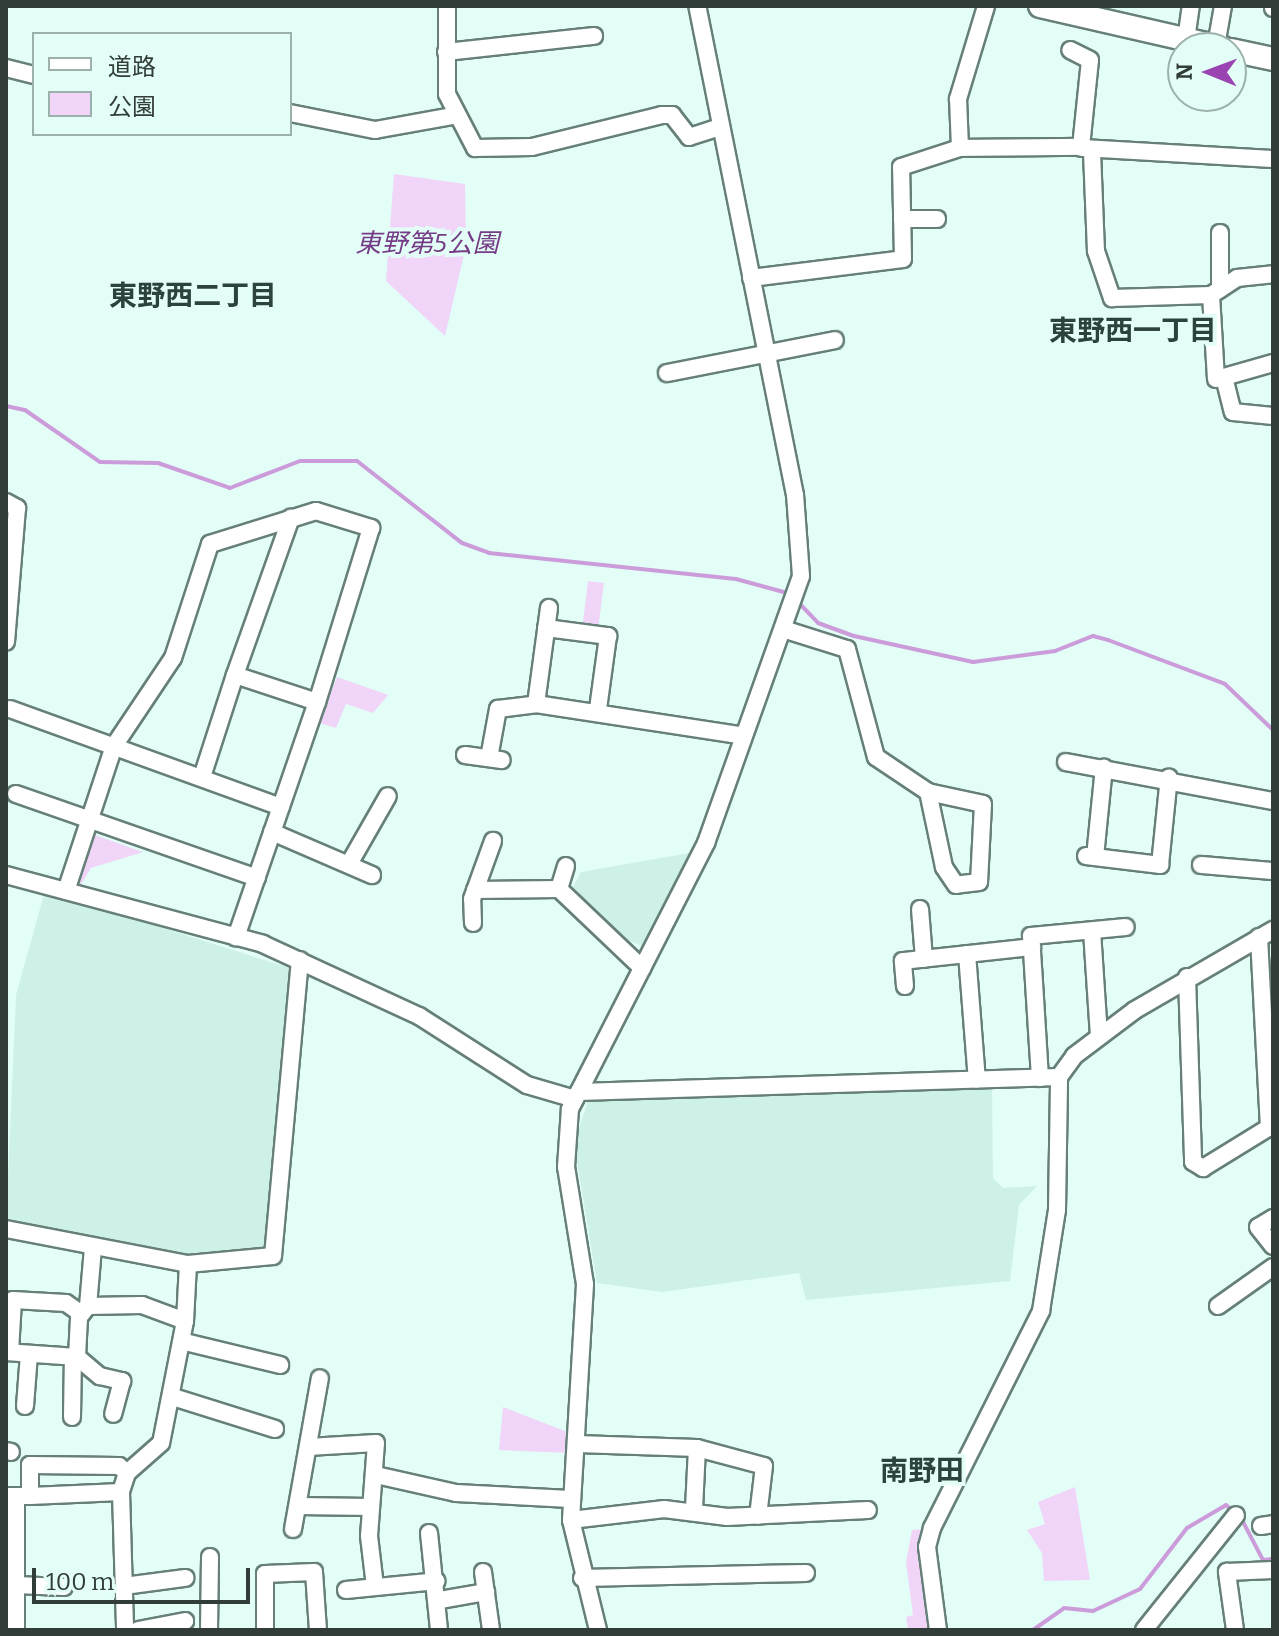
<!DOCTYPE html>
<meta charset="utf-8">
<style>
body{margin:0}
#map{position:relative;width:1279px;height:1636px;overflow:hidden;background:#e2fef6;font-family:Bitter,"Noto Sans JP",serif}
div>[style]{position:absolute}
.built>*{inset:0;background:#cef1e7}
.green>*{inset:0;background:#f0d5f9;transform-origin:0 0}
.stream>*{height:4px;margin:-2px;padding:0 2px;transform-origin:2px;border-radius:2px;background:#cb9bda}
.roads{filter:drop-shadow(2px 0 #667f79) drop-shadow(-2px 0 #667f79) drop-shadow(0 2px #667f79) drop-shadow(0 -2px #667f79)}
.minor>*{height:16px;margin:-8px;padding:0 8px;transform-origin:8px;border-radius:8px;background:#fff}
.major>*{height:22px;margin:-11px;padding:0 11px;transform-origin:11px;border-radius:11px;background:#fff}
span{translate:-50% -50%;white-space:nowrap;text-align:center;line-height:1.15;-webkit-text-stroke:8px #e2fef6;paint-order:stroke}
.park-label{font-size:26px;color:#753b86;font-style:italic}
.neighbourhood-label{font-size:28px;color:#2c433d;font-weight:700}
.frame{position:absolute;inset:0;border:8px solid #323d3a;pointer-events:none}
.legend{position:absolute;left:32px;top:32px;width:260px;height:104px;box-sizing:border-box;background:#e2fef6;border:2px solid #9cb1ab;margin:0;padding:10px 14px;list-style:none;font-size:24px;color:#323d3a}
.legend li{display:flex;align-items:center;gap:16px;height:40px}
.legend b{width:40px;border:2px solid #9cb1ab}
.north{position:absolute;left:1167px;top:32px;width:80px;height:80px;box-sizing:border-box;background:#e2fef6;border:2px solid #9cb1ab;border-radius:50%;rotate:271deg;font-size:22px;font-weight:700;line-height:32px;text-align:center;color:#323d3a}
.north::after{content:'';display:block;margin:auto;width:28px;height:36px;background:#9944b1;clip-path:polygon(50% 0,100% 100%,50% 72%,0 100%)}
.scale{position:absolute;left:32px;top:1568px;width:218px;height:36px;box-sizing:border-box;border:4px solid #323d3a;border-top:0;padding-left:10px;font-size:24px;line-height:28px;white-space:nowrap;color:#323d3a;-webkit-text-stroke:6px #e2fef6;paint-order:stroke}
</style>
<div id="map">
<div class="built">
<div style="clip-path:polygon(701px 851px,651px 950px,616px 935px,573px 887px,581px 872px)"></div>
<div style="clip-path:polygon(45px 891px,293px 969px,269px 1252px,190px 1254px,6px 1223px,16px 995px)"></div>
<div style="clip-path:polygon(992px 1086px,993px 1178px,1003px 1188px,1037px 1186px,1019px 1205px,1010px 1281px,806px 1300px,799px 1273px,662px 1292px,597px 1283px,574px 1143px,588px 1101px)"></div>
</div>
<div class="green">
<div style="clip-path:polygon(394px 174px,465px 184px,466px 246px,445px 336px,386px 281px)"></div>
<div style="left:588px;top:581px;width:16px;height:46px;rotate:7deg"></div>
<div style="clip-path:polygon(337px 677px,388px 695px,373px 713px,346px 704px,336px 728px,319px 723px)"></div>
<div style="clip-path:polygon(95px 835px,143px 852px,91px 868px,79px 888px,72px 884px,88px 837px)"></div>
<div style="clip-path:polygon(503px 1407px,570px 1433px,569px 1453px,499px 1450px)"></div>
<div style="clip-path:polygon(1075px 1487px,1090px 1580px,1044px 1581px,1042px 1553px,1027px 1530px,1045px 1524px,1038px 1502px)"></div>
<div style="clip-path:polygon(924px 1529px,919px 1552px,930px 1630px,908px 1630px,906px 1617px,913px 1615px,906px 1562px,912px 1530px)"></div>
</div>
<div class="stream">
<div style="left:6px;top:406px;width:19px;rotate:12deg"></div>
<div style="left:25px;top:410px;width:91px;rotate:34.7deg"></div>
<div style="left:100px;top:462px;width:58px;rotate:1deg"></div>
<div style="left:158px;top:463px;width:76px;rotate:19.1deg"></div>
<div style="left:230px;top:488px;width:75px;rotate:-21.1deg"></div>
<div style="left:300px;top:461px;width:57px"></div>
<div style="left:357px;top:461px;width:133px;rotate:38deg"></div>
<div style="left:462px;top:543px;width:29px;rotate:20deg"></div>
<div style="left:489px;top:553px;width:248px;rotate:6deg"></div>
<div style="left:736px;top:579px;width:57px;rotate:15.3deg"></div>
<div style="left:797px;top:601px;width:30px;rotate:46deg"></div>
<div style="left:818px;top:623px;width:38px;rotate:20deg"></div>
<div style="left:854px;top:636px;width:122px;rotate:12.3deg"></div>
<div style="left:973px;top:662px;width:83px;rotate:-7.6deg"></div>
<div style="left:1055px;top:651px;width:41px;rotate:-21.5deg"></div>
<div style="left:1093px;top:636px;width:16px;rotate:15deg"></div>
<div style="left:1108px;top:640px;width:125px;rotate:20.6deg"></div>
<div style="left:1225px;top:684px;width:66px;rotate:43.8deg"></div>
<div style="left:1241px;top:1518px;width:47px;rotate:62.4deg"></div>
<div style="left:1263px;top:1560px;width:10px;rotate:-6deg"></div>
<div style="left:1033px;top:1630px;width:38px;rotate:-35deg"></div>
<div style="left:1064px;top:1608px;width:29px;rotate:6deg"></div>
<div style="left:1093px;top:1611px;width:52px;rotate:-25.1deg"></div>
<div style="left:1140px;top:1589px;width:77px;rotate:-52.4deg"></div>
<div style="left:1187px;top:1528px;width:45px;rotate:-30.5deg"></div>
<div style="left:1226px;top:1505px;width:11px;rotate:41deg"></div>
</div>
<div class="roads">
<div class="minor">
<div style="left:447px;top:6px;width:88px;rotate:90deg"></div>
<div style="left:447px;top:94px;width:61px;rotate:62.6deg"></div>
<div style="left:475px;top:148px;width:57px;rotate:-1deg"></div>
<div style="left:532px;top:147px;width:134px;rotate:-13.8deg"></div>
<div style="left:662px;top:115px;width:10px"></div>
<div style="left:672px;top:115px;width:28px;rotate:52deg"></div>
<div style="left:689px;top:137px;width:33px;rotate:-18deg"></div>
<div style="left:1273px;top:6px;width:2px;rotate:90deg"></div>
<div style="left:1186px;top:40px;width:34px;rotate:-82deg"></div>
<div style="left:1216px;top:46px;width:41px;rotate:-80.1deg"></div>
<div style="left:446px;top:52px;width:149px;rotate:-6.2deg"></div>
<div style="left:6px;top:68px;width:29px;rotate:14deg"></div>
<div style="left:290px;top:113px;width:87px;rotate:11.3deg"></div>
<div style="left:375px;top:130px;width:78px;rotate:-10.3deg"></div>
<div style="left:960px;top:148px;width:121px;rotate:-0.5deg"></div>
<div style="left:1081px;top:147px;width:87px;rotate:-84.1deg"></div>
<div style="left:1090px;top:60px;width:22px;rotate:-153deg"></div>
<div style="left:1082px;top:148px;width:191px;rotate:3.3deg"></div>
<div style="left:1092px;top:152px;width:99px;rotate:87.7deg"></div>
<div style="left:1096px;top:251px;width:50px;rotate:71.2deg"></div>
<div style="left:1112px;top:298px;width:99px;rotate:-1.7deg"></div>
<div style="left:902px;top:219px;width:35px"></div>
<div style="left:751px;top:278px;width:153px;rotate:-7.1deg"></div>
<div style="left:903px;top:259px;width:92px;rotate:-91.2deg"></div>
<div style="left:901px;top:167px;width:62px;rotate:-17.9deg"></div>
<div style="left:960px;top:148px;width:49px;rotate:-92.3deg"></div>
<div style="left:958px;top:99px;width:97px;rotate:-73.2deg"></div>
<div style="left:1220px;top:289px;width:56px;rotate:-90deg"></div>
<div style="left:1273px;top:363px;width:51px;rotate:164.1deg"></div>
<div style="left:1224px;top:377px;width:36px;rotate:76deg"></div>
<div style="left:1233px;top:412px;width:40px;rotate:5.7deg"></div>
<div style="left:667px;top:373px;width:171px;rotate:-11.1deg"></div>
<div style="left:1216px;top:379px;width:84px;rotate:-93.4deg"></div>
<div style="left:1211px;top:295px;width:31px;rotate:-33deg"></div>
<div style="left:1237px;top:278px;width:36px;rotate:-6deg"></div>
<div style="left:6px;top:502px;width:13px;rotate:29deg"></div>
<div style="left:17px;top:508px;width:134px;rotate:94.7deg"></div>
<div style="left:546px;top:628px;width:63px;rotate:7.4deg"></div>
<div style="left:608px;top:636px;width:74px;rotate:97.8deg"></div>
<div style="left:783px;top:629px;width:67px;rotate:17.4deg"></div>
<div style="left:847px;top:649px;width:112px;rotate:75deg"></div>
<div style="left:876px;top:757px;width:63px;rotate:33.9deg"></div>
<div style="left:928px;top:792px;width:56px;rotate:12.3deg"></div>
<div style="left:983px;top:804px;width:78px;rotate:92.9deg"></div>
<div style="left:979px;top:882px;width:23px;rotate:173deg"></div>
<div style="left:956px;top:885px;width:22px;rotate:-124deg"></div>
<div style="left:944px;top:867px;width:77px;rotate:-102deg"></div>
<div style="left:235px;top:675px;width:167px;rotate:-70.4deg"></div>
<div style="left:536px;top:704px;width:97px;rotate:-82.3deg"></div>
<div style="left:10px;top:709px;width:288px;rotate:19.9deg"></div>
<div style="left:465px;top:755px;width:37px;rotate:8deg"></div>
<div style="left:489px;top:758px;width:50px;rotate:-79.6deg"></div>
<div style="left:498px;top:709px;width:38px;rotate:-7deg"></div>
<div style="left:536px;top:704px;width:210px;rotate:8.7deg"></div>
<div style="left:1066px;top:762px;width:211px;rotate:10.7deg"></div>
<div style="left:202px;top:777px;width:107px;rotate:-72.1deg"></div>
<div style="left:235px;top:675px;width:86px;rotate:18.2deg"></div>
<div style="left:317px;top:702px;width:249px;rotate:109deg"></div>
<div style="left:16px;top:794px;width:255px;rotate:19.2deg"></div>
<div style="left:272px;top:832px;width:109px;rotate:23.3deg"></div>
<div style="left:1086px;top:856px;width:75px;rotate:6.9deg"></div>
<div style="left:1160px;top:865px;width:88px;rotate:-84.2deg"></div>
<div style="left:1095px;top:857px;width:90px;rotate:-84.3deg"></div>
<div style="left:349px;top:864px;width:78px;rotate:-60.2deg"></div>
<div style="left:1201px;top:865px;width:72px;rotate:4.8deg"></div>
<div style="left:6px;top:875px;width:266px;rotate:15deg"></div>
<div style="left:263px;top:944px;width:172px;rotate:24.8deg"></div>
<div style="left:419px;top:1016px;width:128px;rotate:32.6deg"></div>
<div style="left:527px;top:1085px;width:50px;rotate:16.3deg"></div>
<div style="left:559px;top:889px;width:115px;rotate:43.6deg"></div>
<div style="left:475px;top:890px;width:84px;rotate:-0.7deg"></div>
<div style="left:559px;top:889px;width:24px;rotate:-73deg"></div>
<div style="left:66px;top:891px;width:153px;rotate:-71.7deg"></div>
<div style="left:114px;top:746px;width:106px;rotate:-56.2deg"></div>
<div style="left:173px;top:658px;width:120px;rotate:-72deg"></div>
<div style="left:210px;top:544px;width:111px;rotate:-17.3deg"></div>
<div style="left:316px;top:511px;width:58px;rotate:17.2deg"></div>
<div style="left:371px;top:528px;width:182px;rotate:107.2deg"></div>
<div style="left:920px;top:909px;width:50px;rotate:85.4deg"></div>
<div style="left:473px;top:923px;width:24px;rotate:-92deg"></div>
<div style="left:472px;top:899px;width:62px;rotate:-70.1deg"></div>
<div style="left:1092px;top:931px;width:105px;rotate:86.2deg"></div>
<div style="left:1259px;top:937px;width:191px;rotate:87deg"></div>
<div style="left:967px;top:954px;width:126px;rotate:85.5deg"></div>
<div style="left:1187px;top:977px;width:185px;rotate:88.1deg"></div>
<div style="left:1193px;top:1162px;width:12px;rotate:31deg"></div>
<div style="left:1203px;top:1168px;width:82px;rotate:-31.6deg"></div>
<div style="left:905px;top:986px;width:25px;rotate:-95deg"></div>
<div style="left:903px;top:961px;width:130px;rotate:-6.2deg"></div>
<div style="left:1040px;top:1078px;width:142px;rotate:-93.6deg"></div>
<div style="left:1031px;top:936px;width:95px;rotate:-5.4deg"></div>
<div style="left:579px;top:1092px;width:480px;rotate:-1.8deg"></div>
<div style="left:1059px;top:1077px;width:26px;rotate:-54deg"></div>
<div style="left:1074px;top:1056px;width:76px;rotate:-37deg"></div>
<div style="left:1135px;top:1010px;width:160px;rotate:-30.1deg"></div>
<div style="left:1273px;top:1218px;width:17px;rotate:149deg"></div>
<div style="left:1258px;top:1227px;width:24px;rotate:52deg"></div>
<div style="left:6px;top:1229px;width:185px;rotate:10.9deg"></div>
<div style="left:188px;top:1264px;width:57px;rotate:93deg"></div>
<div style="left:188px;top:1264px;width:85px;rotate:-5.4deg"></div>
<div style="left:273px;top:1256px;width:297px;rotate:-84.8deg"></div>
<div style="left:88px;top:1306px;width:58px;rotate:-85.1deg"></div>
<div style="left:1218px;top:1306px;width:67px;rotate:-35.3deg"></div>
<div style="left:185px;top:1342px;width:98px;rotate:13.6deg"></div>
<div style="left:6px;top:1352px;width:71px;rotate:4deg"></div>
<div style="left:77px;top:1357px;width:40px;rotate:-87.1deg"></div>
<div style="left:79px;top:1317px;width:14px;rotate:-51deg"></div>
<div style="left:88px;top:1306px;width:54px;rotate:-1.1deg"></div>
<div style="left:142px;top:1305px;width:46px;rotate:20.4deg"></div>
<div style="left:185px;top:1321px;width:124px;rotate:101.1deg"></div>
<div style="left:161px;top:1443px;width:45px;rotate:138.6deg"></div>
<div style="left:127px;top:1473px;width:20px;rotate:108deg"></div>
<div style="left:121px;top:1492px;width:138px;rotate:88.3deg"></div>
<div style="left:10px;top:1352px;width:52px;rotate:-86.7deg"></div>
<div style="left:13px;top:1300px;width:53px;rotate:3.2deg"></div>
<div style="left:66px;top:1303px;width:19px;rotate:35deg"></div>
<div style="left:77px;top:1357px;width:30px;rotate:40deg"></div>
<div style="left:100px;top:1376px;width:23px;rotate:13deg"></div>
<div style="left:122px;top:1381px;width:34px;rotate:105deg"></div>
<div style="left:173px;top:1397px;width:107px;rotate:17.4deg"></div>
<div style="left:25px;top:1406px;width:52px;rotate:-85.6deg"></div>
<div style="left:72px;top:1417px;width:61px;rotate:-89.1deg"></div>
<div style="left:577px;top:1444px;width:120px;rotate:1.9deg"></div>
<div style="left:697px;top:1448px;width:69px;rotate:15deg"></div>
<div style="left:764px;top:1466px;width:50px;rotate:96.8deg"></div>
<div style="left:308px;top:1447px;width:68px;rotate:-3.4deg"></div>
<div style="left:376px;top:1443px;width:93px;rotate:94.3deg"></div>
<div style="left:369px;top:1536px;width:50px;rotate:83.2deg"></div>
<div style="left:6px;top:1451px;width:5px;rotate:11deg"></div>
<div style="left:376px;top:1475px;width:82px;rotate:12.7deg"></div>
<div style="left:456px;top:1493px;width:114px;rotate:3deg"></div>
<div style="left:6px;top:1496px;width:24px"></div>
<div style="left:30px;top:1496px;width:31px;rotate:-90deg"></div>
<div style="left:30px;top:1465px;width:89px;rotate:0.6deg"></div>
<div style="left:119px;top:1466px;width:11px;rotate:41deg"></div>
<div style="left:16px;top:1496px;width:134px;rotate:90deg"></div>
<div style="left:30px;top:1496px;width:91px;rotate:-2.5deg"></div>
<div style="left:298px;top:1506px;width:73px;rotate:0.8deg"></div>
<div style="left:694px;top:1509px;width:61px;rotate:-87.2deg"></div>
<div style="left:571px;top:1520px;width:94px;rotate:-6.7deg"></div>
<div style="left:664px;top:1509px;width:64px;rotate:7.2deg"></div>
<div style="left:727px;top:1517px;width:141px;rotate:-2.8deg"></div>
<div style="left:1261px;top:1526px;width:12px;rotate:-9deg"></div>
<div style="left:293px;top:1529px;width:153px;rotate:-79.9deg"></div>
<div style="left:429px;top:1533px;width:98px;rotate:84.1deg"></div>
<div style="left:483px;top:1572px;width:59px;rotate:82.1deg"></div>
<div style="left:582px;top:1578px;width:224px;rotate:-1.3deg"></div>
<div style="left:16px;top:1585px;width:48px;rotate:2.4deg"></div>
<div style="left:124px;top:1586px;width:62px;rotate:-7.5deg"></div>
<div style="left:346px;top:1590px;width:91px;rotate:-5.6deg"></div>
<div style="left:440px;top:1600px;width:47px;rotate:-9.9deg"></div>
<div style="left:138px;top:1630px;width:48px;rotate:-10.8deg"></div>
<div style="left:209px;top:1630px;width:73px;rotate:-89.2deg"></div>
<div style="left:265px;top:1630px;width:56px;rotate:-90deg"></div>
<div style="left:265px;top:1574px;width:49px;rotate:-2.3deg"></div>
<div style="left:314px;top:1572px;width:58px;rotate:86.1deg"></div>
<div style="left:598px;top:1630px;width:113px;rotate:-103.8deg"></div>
<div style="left:571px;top:1520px;width:236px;rotate:-86.6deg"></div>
<div style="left:585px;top:1284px;width:119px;rotate:-99.2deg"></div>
<div style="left:566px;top:1167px;width:58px;rotate:-86.1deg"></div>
<div style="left:570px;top:1109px;width:299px;rotate:-62.9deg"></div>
<div style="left:706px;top:843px;width:283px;rotate:-70.4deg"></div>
<div style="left:801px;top:576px;width:81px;rotate:-94.2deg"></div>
<div style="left:795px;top:495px;width:499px;rotate:-101.3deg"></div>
<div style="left:938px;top:1630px;width:84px;rotate:-97.5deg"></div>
<div style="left:927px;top:1547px;width:20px;rotate:-75deg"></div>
<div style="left:932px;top:1528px;width:243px;rotate:-63.3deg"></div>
<div style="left:1041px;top:1311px;width:102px;rotate:-81deg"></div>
<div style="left:1057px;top:1210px;width:133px;rotate:-89.1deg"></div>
<div style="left:1144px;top:1630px;width:147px;rotate:-51.3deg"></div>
<div style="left:1235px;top:1630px;width:59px;rotate:-97.9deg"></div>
<div style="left:1227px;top:1572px;width:46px;rotate:-2.5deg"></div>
</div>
<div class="major">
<div style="left:1040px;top:6px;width:188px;rotate:12.9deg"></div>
<div style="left:1231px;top:50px;width:43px;rotate:12.1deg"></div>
</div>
</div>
<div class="park-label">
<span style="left:427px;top:244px">東野第5公園</span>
</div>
<div class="neighbourhood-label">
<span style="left:193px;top:296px">東野西二丁目</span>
<span style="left:1133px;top:331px">東野西一丁目</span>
<span style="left:922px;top:1471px">南野田</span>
</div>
<div class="frame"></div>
<ul class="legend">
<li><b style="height:10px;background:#fff"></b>道路</li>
<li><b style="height:22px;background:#f0d5f9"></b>公園</li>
</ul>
<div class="north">N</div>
<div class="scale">100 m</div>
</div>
